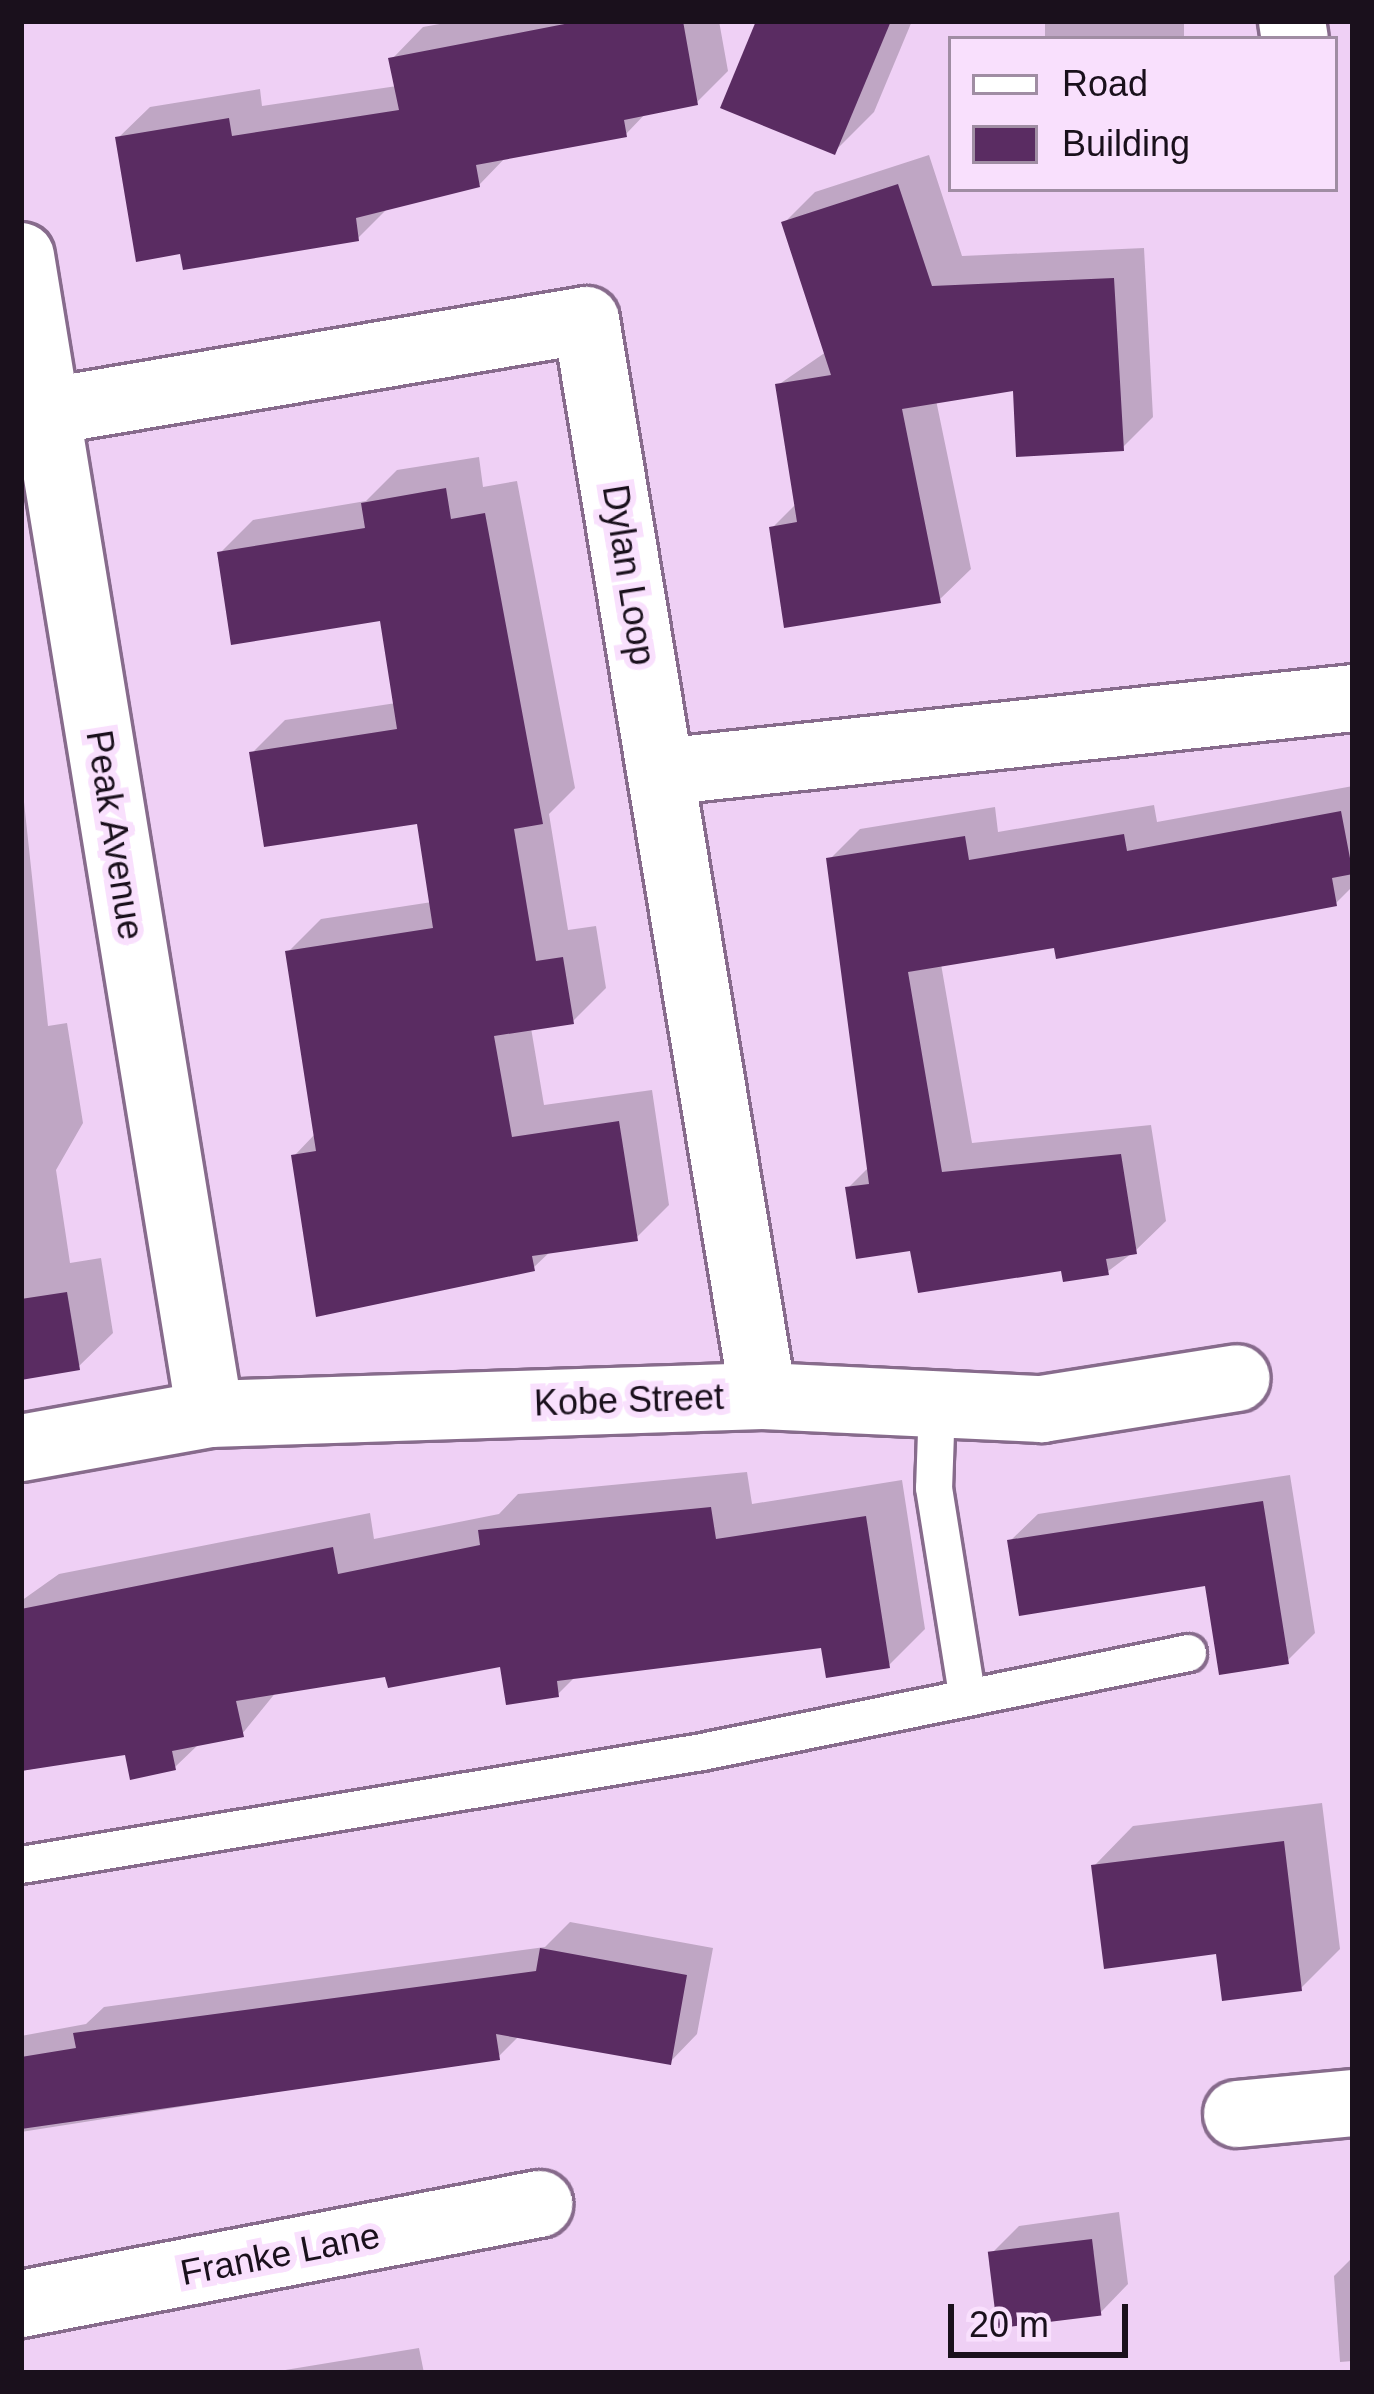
<!DOCTYPE html>
<style>
body{margin:0}
#map{position:relative;width:1374px;height:2394px;overflow:hidden;background:#efd0f5;font-family:Arial,sans-serif}
div>[style]{position:absolute}
.shadow>*{inset:0;background:#0003;transform-origin:0 0}
.building>*{inset:0;background:#5a2c62;transform-origin:0 0}
.roads{filter:drop-shadow(3px 0 #876b8c) drop-shadow(-3px 0 #876b8c) drop-shadow(0 3px #876b8c) drop-shadow(0 -3px #876b8c)}
.service>*{height:36px;margin:-18px;padding:0 18px;transform-origin:18px;border-radius:18px;background:#fff}
.minor>*{height:66px;margin:-33px;padding:0 33px;transform-origin:33px;border-radius:33px;background:#fff}
span{translate:-50% -50%;white-space:nowrap;text-align:center;line-height:1.15;-webkit-text-stroke:12px #f9e0fd;paint-order:stroke}
.street-label{font-size:36px;color:#1a101c}
.frame{position:absolute;inset:0;border:24px solid #1a101c;pointer-events:none}
.legend{position:absolute;left:948px;top:36px;width:390px;height:156px;box-sizing:border-box;background:#f9e0fd;border:3px solid #a08da3;margin:0;padding:15px 21px;list-style:none;font-size:36px;color:#1a101c}
.legend li{display:flex;align-items:center;gap:24px;height:60px}
.legend b{width:60px;border:3px solid #a08da3}
.scale{position:absolute;left:948px;top:2304px;width:180px;height:54px;box-sizing:border-box;border:6px solid #1a101c;border-top:0;padding-left:15px;font-size:36px;line-height:42px;white-space:nowrap;color:#1a101c;-webkit-text-stroke:9px #f9e0fd;paint-order:stroke}
</style>
<div id="map">
<div class="shadow">
<div style="clip-path:polygon(456px 21px,719px 21px,728px 71px,697px 102px,647px 112px,626px 134px,507px 156px,479px 185px,389px 207px,358px 238px,183px 251px,118px 138px,150px 107px,260px 89px,262px 106px,397px 86px,392px 59px,423px 27px)"></div>
<div style="clip-path:polygon(760px 21px,912px 21px,874px 112px,834px 152px)"></div>
<div style="left:1045px;top:21px;width:139px;height:18px"></div>
<div style="clip-path:polygon(929px 155px,962px 256px,1144px 248px,1153px 417px,1122px 448px,1016px 388px,936px 400px,971px 569px,939px 600px,772px 528px,797px 503px,778px 385px,826px 352px,784px 223px,815px 192px)"></div>
<div style="clip-path:polygon(479px 457px,483px 487px,517px 481px,575px 788px,549px 814px,568px 930px,596px 926px,606px 988px,573px 1021px,531px 1028px,544px 1105px,652px 1090px,669px 1205px,636px 1238px,552px 1250px,533px 1268px,294px 1156px,316px 1133px,288px 952px,321px 919px,432px 902px,420px 820px,252px 753px,285px 720px,396px 703px,382px 618px,220px 553px,253px 520px,366px 501px,397px 470px)"></div>
<div style="clip-path:polygon(21px 774px,48px 1026px,67px 1023px,83px 1123px,56px 1170px,70px 1263px,101px 1258px,113px 1333px,78px 1367px,21px 1377px)"></div>
<div style="clip-path:polygon(1353px 786px,1353px 886px,1336px 903px,941px 964px,972px 1143px,1151px 1125px,1166px 1221px,1135px 1251px,1107px 1272px,913px 1247px,848px 1188px,870px 1166px,829px 860px,860px 829px,995px 807px,998px 832px,1154px 805px,1157px 822px)"></div>
<div style="clip-path:polygon(747px 1472px,752px 1504px,902px 1480px,925px 1629px,889px 1665px,824px 1645px,576px 1676px,558px 1694px,502px 1663px,388px 1673px,277px 1691px,242px 1734px,200px 1743px,175px 1767px,127px 1751px,21px 1771px,21px 1601px,59px 1574px,370px 1513px,374px 1539px,499px 1514px,518px 1494px)"></div>
<div style="clip-path:polygon(1290px 1475px,1315px 1633px,1287px 1661px,1207px 1583px,1010px 1541px,1038px 1514px)"></div>
<div style="clip-path:polygon(1322px 1803px,1340px 1949px,1301px 1988px,1219px 1951px,1094px 1866px,1133px 1826px)"></div>
<div style="clip-path:polygon(570px 1922px,713px 1948px,697px 2034px,670px 2062px,520px 2035px,498px 2057px,21px 2132px,21px 2036px,86px 2024px,104px 2007px,545px 1947px)"></div>
<div style="clip-path:polygon(1119px 2212px,1128px 2284px,1101px 2312px,991px 2254px,1019px 2226px)"></div>
<div style="clip-path:polygon(1353px 2257px,1353px 2361px,1340px 2362px,1334px 2276px)"></div>
<div style="clip-path:polygon(419px 2348px,424px 2373px,267px 2373px)"></div>
</div>
<div class="building">
<div style="clip-path:polygon(580px 21px,683px 21px,698px 105px,624px 120px,627px 137px,476px 165px,480px 187px,356px 218px,359px 241px,183px 270px,180px 254px,136px 262px,115px 137px,229px 118px,232px 136px,399px 110px,388px 58px)"></div>
<div style="clip-path:polygon(756px 21px,891px 21px,835px 155px,720px 108px)"></div>
<div style="clip-path:polygon(898px 184px,932px 286px,1114px 278px,1124px 451px,1016px 457px,1013px 391px,902px 409px,941px 603px,784px 628px,769px 527px,797px 522px,775px 384px,831px 375px,781px 222px)"></div>
<div style="clip-path:polygon(446px 488px,451px 519px,485px 513px,543px 824px,514px 829px,536px 961px,563px 957px,574px 1024px,494px 1036px,512px 1137px,619px 1121px,638px 1241px,532px 1256px,535px 1271px,316px 1317px,291px 1155px,316px 1151px,285px 951px,433px 928px,417px 824px,264px 847px,249px 752px,397px 729px,380px 621px,231px 645px,217px 552px,365px 528px,361px 503px)"></div>
<div style="clip-path:polygon(1341px 811px,1353px 874px,1332px 878px,1337px 906px,1056px 959px,1054px 948px,908px 972px,942px 1172px,1121px 1154px,1137px 1254px,1106px 1259px,1109px 1275px,1063px 1282px,1061px 1271px,918px 1293px,910px 1251px,856px 1259px,845px 1187px,869px 1184px,826px 858px,965px 836px,969px 860px,1124px 834px,1127px 851px)"></div>
<div style="clip-path:polygon(67px 1292px,80px 1370px,21px 1380px,21px 1299px)"></div>
<div style="clip-path:polygon(1263px 1501px,1289px 1664px,1219px 1675px,1205px 1586px,1019px 1616px,1007px 1540px)"></div>
<div style="clip-path:polygon(711px 1507px,716px 1539px,866px 1516px,890px 1668px,826px 1678px,821px 1648px,557px 1681px,559px 1697px,506px 1705px,500px 1667px,388px 1688px,385px 1677px,236px 1701px,244px 1737px,172px 1751px,176px 1770px,130px 1780px,125px 1755px,21px 1771px,21px 1609px,333px 1547px,338px 1574px,480px 1545px,478px 1530px)"></div>
<div style="clip-path:polygon(1284px 1841px,1302px 1991px,1222px 2001px,1216px 1954px,1104px 1969px,1091px 1865px)"></div>
<div style="clip-path:polygon(540px 1948px,687px 1975px,671px 2065px,496px 2034px,500px 2060px,21px 2129px,21px 2057px,76px 2048px,73px 2033px,536px 1971px)"></div>
<div style="left:1092px;top:2239px;width:77px;height:105px;rotate:83deg"></div>
</div>
<div class="roads">
<div class="service">
<div style="left:937px;top:1404px;width:84px;rotate:92deg"></div>
<div style="left:934px;top:1488px;width:208px;rotate:80.9deg"></div>
<div style="left:21px;top:1865px;width:690px;rotate:-9.42deg"></div>
<div style="left:702px;top:1752px;width:496px;rotate:-11.5deg"></div>
</div>
<div class="minor">
<div style="left:1292px;top:21px;width:18px;rotate:81deg"></div>
<div style="left:21px;top:256px;width:1173px;rotate:80.73deg"></div>
<div style="left:21px;top:416px;width:573px;rotate:-9.64deg"></div>
<div style="left:586px;top:320px;width:1090px;rotate:80.66deg"></div>
<div style="left:661px;top:772px;width:696px;rotate:-6.1deg"></div>
<div style="left:21px;top:1448px;width:192px;rotate:-10.2deg"></div>
<div style="left:210px;top:1414px;width:553px;rotate:-1.86deg"></div>
<div style="left:763px;top:1396px;width:279px;rotate:2.7deg"></div>
<div style="left:1042px;top:1409px;width:197px;rotate:-9deg"></div>
<div style="left:1237px;top:2114px;width:117px;rotate:-5.4deg"></div>
<div style="left:21px;top:2304px;width:528px;rotate:-10.93deg"></div>
</div>
</div>
<div class="street-label">
<span style="left:629px;top:575px;rotate:81deg">Dylan Loop</span>
<span style="left:115px;top:835px;rotate:81deg">Peak Avenue</span>
<span style="left:629px;top:1400px;rotate:-2deg">Kobe Street</span>
<span style="left:280px;top:2254px;rotate:-11deg">Franke Lane</span>
</div>
<div class="frame"></div>
<ul class="legend">
<li><b style="height:15px;background:#fff"></b>Road</li>
<li><b style="height:33px;background:#5a2c62"></b>Building</li>
</ul>
<div class="scale">20 m</div>
</div>
